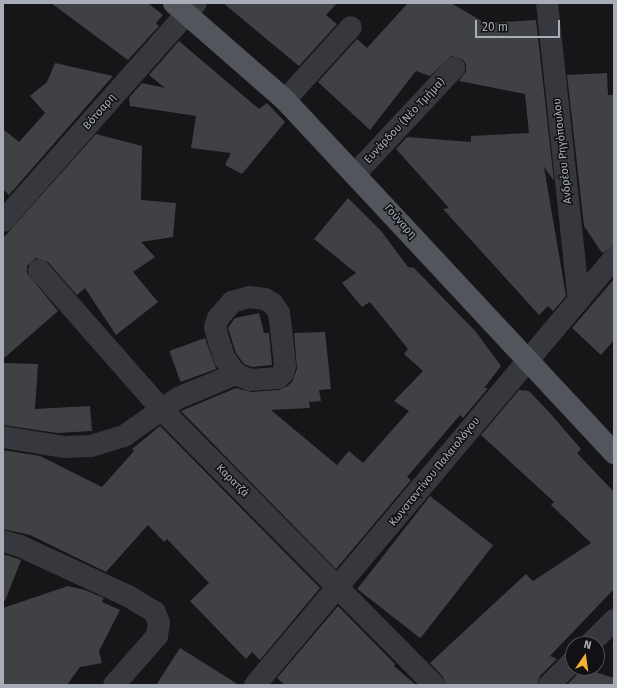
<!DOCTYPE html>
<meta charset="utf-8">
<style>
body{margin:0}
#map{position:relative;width:617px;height:688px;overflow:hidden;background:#161618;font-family:"Fira Sans",sans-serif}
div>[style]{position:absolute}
.building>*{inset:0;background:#404145;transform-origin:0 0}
.minor>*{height:22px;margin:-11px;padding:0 11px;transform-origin:11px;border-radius:11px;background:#37383d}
.major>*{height:22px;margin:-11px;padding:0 11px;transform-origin:11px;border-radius:11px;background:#53555c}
span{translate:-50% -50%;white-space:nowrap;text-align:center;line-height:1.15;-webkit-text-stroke:3px #111113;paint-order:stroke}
.street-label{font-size:11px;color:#a8adb8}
.frame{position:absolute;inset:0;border:4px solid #a8adb8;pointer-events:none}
.north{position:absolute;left:565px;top:636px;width:40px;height:40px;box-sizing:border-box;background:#111113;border:1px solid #4d4f55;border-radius:50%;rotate:13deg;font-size:11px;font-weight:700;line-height:16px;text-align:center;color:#a8adb8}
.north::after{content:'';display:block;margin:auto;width:14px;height:18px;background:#f2b134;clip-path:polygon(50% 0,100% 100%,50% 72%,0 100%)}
.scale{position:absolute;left:475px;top:20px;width:85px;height:18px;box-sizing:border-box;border:2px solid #a8adb8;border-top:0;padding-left:5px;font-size:12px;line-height:14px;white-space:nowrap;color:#a8adb8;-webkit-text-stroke:3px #111113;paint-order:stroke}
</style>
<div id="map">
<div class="building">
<div style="clip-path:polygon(51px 3px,148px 3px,163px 15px,156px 23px,159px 26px,128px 60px)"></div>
<div style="clip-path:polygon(223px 3px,337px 3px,326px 15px,337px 24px,299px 66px)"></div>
<div style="clip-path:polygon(408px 3px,451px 3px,485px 23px,536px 20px,554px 181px,544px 167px,566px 296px,553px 311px,548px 306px,539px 315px,443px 209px,449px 208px,396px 149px,407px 137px,471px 142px,471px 136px,529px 133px,525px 94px,459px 81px,466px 71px,466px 64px,462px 59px,451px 56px,430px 76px,416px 71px,370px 130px,318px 82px,357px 39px,367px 48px)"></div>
<div style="clip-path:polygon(179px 41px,259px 109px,267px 103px,285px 122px,242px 174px,225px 165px,231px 153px,191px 148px,196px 116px,130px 106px,129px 98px,142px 83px,165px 88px,149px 75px)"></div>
<div style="clip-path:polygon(55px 63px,113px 76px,9px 195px,3px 189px,3px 129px,19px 142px,45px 113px,30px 96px,47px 82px)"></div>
<div style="clip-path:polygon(607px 73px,608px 95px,614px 95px,614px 246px,602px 253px,584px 226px,567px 75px)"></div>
<div style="clip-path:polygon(96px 134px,142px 146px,141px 200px,176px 203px,173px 237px,141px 242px,155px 257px,133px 272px,158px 302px,116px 335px,85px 288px,77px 295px,48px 262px,36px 258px,27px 266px,27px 273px,58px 311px,3px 359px,3px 238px)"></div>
<div style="clip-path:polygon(348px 198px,382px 232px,408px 267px,414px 268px,476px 332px,501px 366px,484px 388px,488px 388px,463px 418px,460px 415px,407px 477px,411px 480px,336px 569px,181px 411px,236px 388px,251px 392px,279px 390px,286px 387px,292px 382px,297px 369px,294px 333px,325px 332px,331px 389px,319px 390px,321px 401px,309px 402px,310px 408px,271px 410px,337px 465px,349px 451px,363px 463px,409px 411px,394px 401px,423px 371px,404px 354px,408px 349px,370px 302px,362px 307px,342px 283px,356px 273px,314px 239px)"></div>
<div style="clip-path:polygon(614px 279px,614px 340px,601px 355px,572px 328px)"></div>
<div style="clip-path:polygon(259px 313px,264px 333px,269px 333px,272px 365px,252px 367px,244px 364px,236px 353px,228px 328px,235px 318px)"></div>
<div style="left:205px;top:338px;width:33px;height:38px;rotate:70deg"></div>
<div style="clip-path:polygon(3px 363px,38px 364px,35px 409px,90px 406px,92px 431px,57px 433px,3px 425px)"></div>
<div style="clip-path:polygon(519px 390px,529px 391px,549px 412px,581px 449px,577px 453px,614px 492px,614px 589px,550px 656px,557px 659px,540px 676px,537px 685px,446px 685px,443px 677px,430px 663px,526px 574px,533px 581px,591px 543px,551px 505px,554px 502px,481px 435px)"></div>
<div style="clip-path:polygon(160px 426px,320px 588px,260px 660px,252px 652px,246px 659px,190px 601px,209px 583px,167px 539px,164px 542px,148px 525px,106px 572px,30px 535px,3px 529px,3px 450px,40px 456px,102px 487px,134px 451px,132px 449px)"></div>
<div style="left:430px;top:496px;width:80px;height:118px;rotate:38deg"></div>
<div style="clip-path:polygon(3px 554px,21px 560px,5px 601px,3px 601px)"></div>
<div style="clip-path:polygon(68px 586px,85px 590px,104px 598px,102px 602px,120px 610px,99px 651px,102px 663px,80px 667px,67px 685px,3px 685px,3px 608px)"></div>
<div style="clip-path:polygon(338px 606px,395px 664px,394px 666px,416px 685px,285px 685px,277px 678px)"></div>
<div style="clip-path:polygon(180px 648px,239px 685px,156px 685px)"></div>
<div style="clip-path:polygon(583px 668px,614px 678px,614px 685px,567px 685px)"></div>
</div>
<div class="minor">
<div style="left:547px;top:3px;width:299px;rotate:83.9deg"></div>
<div style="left:285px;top:100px;width:98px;rotate:-47.9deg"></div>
<div style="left:356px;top:173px;width:144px;rotate:-47deg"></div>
<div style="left:3px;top:221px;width:291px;rotate:-48.5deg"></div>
<div style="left:39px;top:270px;width:185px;rotate:48.7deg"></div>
<div style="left:161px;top:409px;width:388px;rotate:45.3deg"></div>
<div style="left:3px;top:437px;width:63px;rotate:9.2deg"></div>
<div style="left:65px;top:447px;width:26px;rotate:-2deg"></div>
<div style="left:91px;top:446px;width:34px;rotate:-17deg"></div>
<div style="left:124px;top:436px;width:66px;rotate:-35.1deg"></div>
<div style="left:178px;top:398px;width:63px;rotate:-22.5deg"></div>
<div style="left:236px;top:374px;width:15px;rotate:23deg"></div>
<div style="left:250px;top:380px;width:28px;rotate:-4deg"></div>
<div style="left:278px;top:378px;width:7px;rotate:-45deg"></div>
<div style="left:283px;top:373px;width:7px;rotate:-74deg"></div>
<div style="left:285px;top:366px;width:38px;rotate:-96deg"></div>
<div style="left:281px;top:328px;width:15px;rotate:-98deg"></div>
<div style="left:279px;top:313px;width:11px;rotate:-124deg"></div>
<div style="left:273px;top:304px;width:9px;rotate:-148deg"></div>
<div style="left:265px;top:299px;width:16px;rotate:-173deg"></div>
<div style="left:249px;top:297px;width:18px;rotate:164deg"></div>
<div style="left:232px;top:302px;width:21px;rotate:131deg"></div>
<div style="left:218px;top:318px;width:9px;rotate:108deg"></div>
<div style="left:215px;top:327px;width:16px;rotate:75deg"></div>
<div style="left:219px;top:342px;width:18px;rotate:71deg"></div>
<div style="left:225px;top:359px;width:19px;rotate:54deg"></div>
<div style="left:3px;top:541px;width:18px;rotate:16deg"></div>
<div style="left:20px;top:546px;width:119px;rotate:24.8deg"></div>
<div style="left:128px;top:596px;width:31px;rotate:31deg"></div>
<div style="left:155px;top:612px;width:12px;rotate:70deg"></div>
<div style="left:159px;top:623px;width:13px;rotate:99deg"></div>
<div style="left:157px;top:636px;width:65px;rotate:131.3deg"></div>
<div style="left:590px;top:644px;width:34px;rotate:-45deg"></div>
<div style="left:255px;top:685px;width:558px;rotate:-49.94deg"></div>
<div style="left:549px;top:685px;width:34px;rotate:-45deg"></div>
</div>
<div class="major">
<div style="left:174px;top:3px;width:147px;rotate:41.1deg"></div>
<div style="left:285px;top:100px;width:483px;rotate:47deg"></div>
</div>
<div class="street-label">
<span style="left:100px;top:112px;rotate:-49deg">Βότσαρη</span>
<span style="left:405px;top:121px;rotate:-47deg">Ευνάρδου (Νέο Τμήμα)</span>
<span style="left:563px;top:151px;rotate:-96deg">Ανδρέου Ρηγόπουλου</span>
<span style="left:400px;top:222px;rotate:48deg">Γούναρη</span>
<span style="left:435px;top:472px;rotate:-51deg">Κωνσταντίνου Παλαιολόγου</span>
<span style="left:232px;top:481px;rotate:45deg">Καρατζά</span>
</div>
<div class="frame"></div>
<div class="north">N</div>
<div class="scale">20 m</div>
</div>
